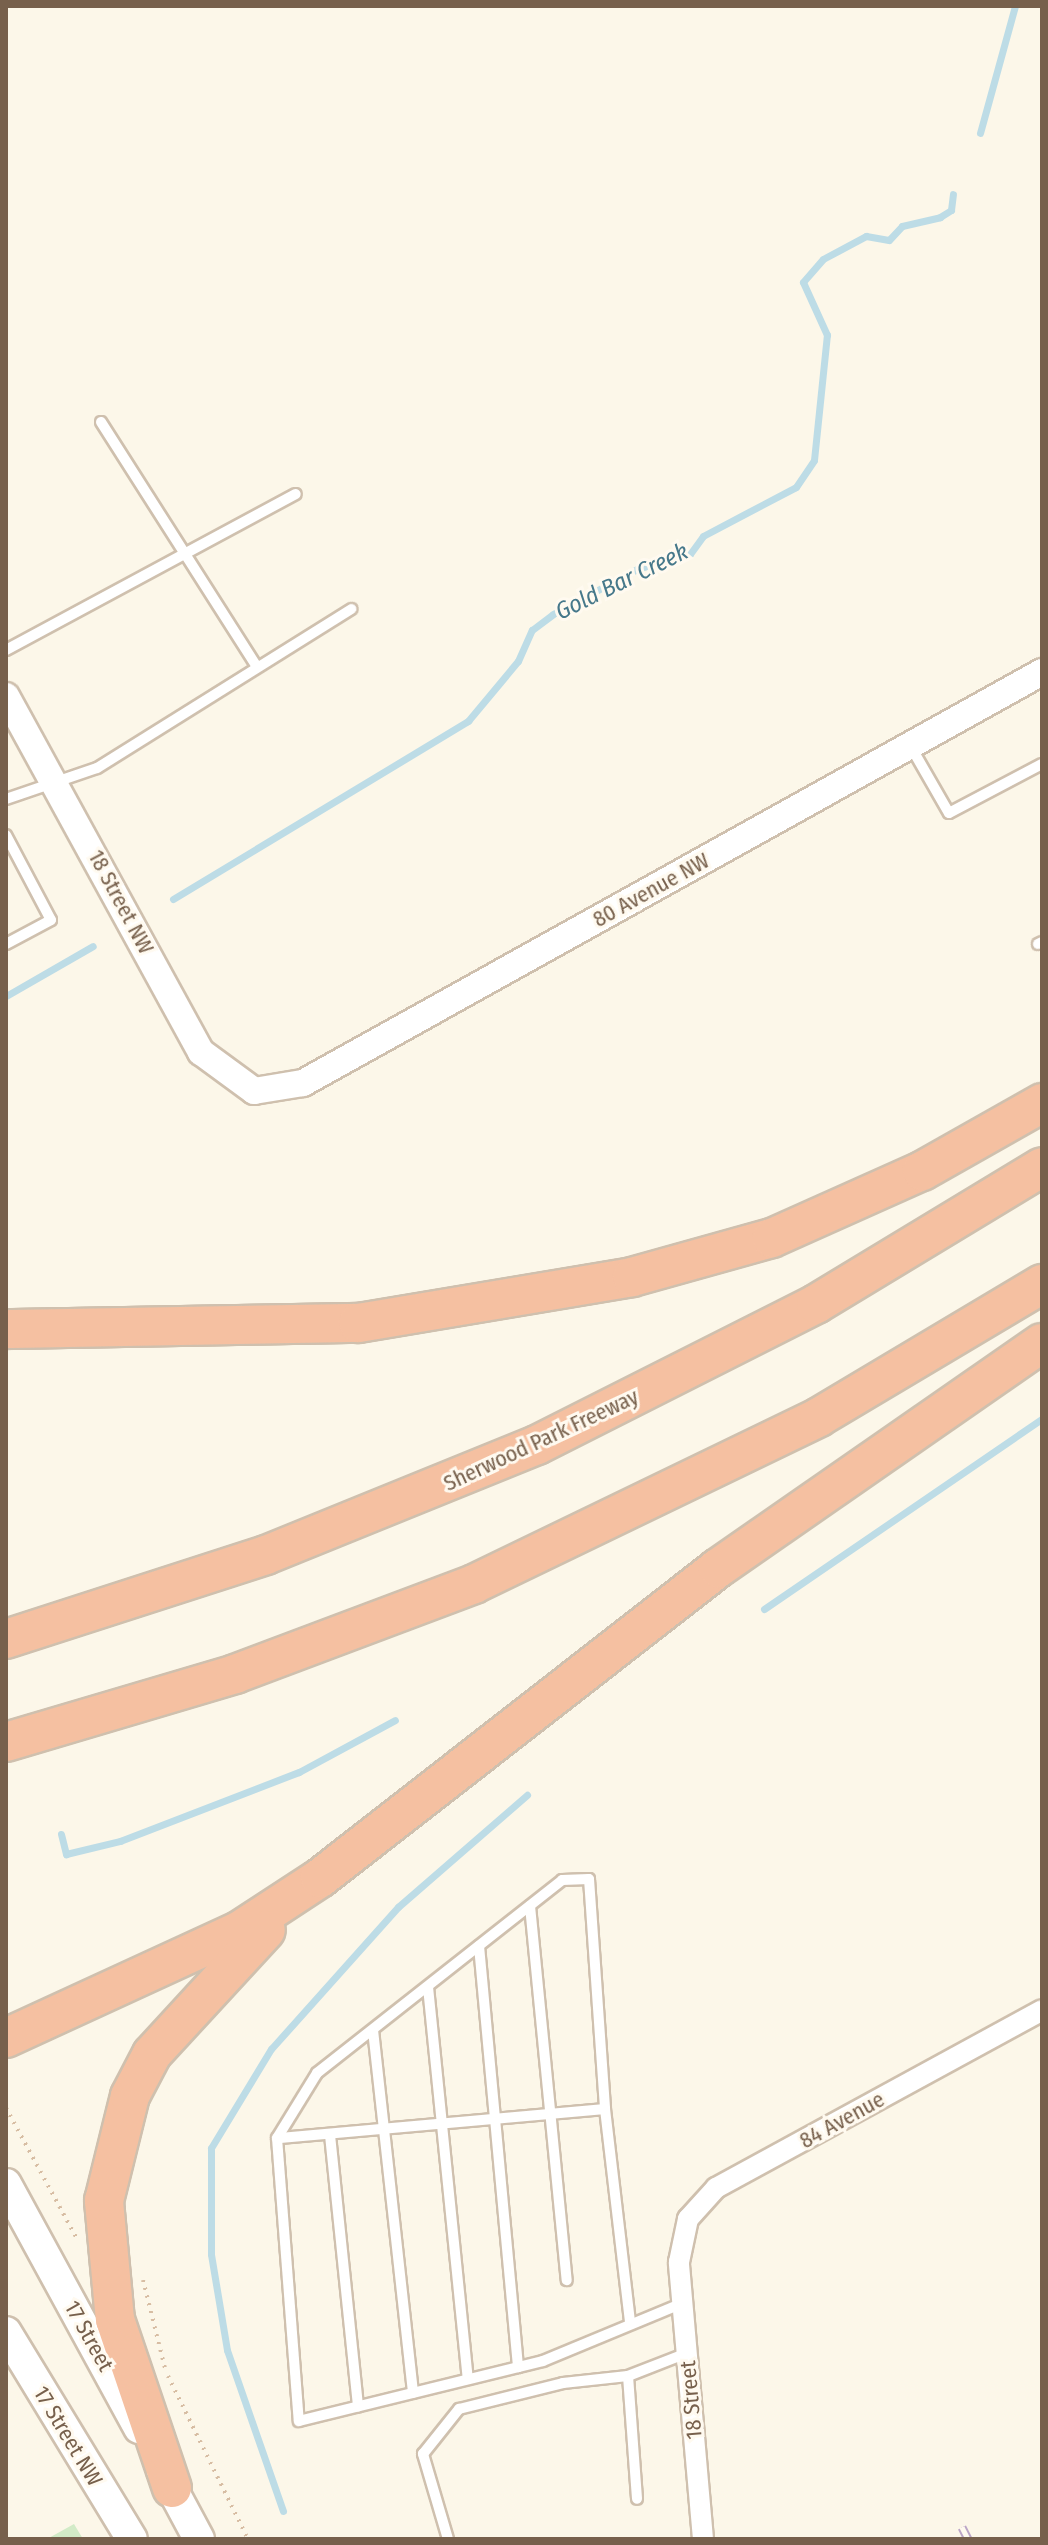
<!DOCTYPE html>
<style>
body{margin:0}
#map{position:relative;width:1048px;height:2545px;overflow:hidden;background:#fcf7e9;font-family:"Fira Sans Condensed",sans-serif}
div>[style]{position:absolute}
.green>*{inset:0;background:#d2ebc7}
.stream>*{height:7px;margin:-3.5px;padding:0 3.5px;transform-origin:3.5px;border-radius:3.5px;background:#bddce6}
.path>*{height:4px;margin-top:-2px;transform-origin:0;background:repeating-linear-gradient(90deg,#d7bda3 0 2px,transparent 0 8px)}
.roads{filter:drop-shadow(2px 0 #cfc0ae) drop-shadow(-2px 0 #cfc0ae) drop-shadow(0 2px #cfc0ae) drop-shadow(0 -2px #cfc0ae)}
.service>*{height:10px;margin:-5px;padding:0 5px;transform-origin:5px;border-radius:5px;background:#fff}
.minor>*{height:20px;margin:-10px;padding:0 10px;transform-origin:10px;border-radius:10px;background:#fff}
.tertiary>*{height:26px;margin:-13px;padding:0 13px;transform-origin:13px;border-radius:13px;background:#fff}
.secondary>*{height:30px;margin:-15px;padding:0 15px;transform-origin:15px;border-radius:15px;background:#fff}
.motorway>*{height:38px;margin:-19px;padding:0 19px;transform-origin:19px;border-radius:19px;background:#f5c0a1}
.rail>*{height:9px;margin-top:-4.5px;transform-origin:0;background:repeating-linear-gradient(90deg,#fffaf0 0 18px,#bca6c7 0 36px);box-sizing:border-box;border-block:2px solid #bca6c7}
span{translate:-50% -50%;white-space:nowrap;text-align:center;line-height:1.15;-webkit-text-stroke:6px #fffaf0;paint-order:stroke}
.street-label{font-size:22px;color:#77604c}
.water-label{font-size:24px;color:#46788a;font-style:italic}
.frame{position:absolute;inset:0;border:8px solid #77604c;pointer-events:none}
</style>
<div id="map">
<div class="green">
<div style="clip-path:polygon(74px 2524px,83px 2539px,47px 2539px)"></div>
</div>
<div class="stream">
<div style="left:980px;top:133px;width:132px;rotate:-74.6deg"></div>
<div style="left:173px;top:899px;width:345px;rotate:-31.1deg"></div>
<div style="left:468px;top:721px;width:78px;rotate:-50.2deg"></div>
<div style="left:518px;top:661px;width:34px;rotate:-66deg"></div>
<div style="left:532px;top:630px;width:26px;rotate:-37deg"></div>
<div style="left:553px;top:614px;width:95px;rotate:-28.2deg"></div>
<div style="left:637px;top:569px;width:55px;rotate:-15.8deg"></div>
<div style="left:690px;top:554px;width:22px;rotate:-54deg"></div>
<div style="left:703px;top:536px;width:105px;rotate:-27.8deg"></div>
<div style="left:796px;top:487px;width:32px;rotate:-56deg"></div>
<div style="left:814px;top:460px;width:126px;rotate:-84.1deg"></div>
<div style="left:827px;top:335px;width:58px;rotate:-114.4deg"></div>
<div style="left:803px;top:282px;width:30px;rotate:-49deg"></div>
<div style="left:823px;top:259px;width:49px;rotate:-28.1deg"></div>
<div style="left:866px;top:236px;width:23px;rotate:10deg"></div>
<div style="left:889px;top:240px;width:19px;rotate:-47deg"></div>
<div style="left:902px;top:226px;width:39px;rotate:-13deg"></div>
<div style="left:940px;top:217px;width:13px;rotate:-32deg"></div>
<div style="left:951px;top:210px;width:16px;rotate:-83deg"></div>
<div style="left:6px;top:996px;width:100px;rotate:-29.9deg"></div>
<div style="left:764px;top:1609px;width:337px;rotate:-34.4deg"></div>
<div style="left:61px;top:1834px;width:21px;rotate:76deg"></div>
<div style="left:66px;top:1854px;width:56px;rotate:-13.5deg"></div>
<div style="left:120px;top:1841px;width:192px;rotate:-21.1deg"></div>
<div style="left:299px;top:1772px;width:109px;rotate:-28.4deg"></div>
<div style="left:283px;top:2511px;width:170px;rotate:-109.2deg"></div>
<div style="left:227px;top:2350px;width:97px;rotate:-99.5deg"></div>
<div style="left:211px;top:2254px;width:106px;rotate:-90deg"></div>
<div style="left:211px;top:2148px;width:116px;rotate:-58.8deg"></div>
<div style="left:271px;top:2049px;width:191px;rotate:-48.2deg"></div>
<div style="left:398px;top:1907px;width:171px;rotate:-41deg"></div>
</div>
<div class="path">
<div style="left:6px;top:2108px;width:149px;rotate:61.5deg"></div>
<div style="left:143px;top:2280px;width:91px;rotate:76deg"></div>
<div style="left:168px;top:2376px;width:182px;rotate:63.9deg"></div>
</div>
<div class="roads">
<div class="service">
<div style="left:101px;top:422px;width:290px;rotate:57.5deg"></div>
<div style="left:6px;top:650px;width:329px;rotate:-28.3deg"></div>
<div style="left:911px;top:747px;width:76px;rotate:60.1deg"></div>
<div style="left:949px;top:813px;width:105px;rotate:-27.8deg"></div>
<div style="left:6px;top:799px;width:96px;rotate:-18.8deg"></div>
<div style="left:97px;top:768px;width:300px;rotate:-32deg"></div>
<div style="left:6px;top:835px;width:96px;rotate:62.1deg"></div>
<div style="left:51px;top:920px;width:51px;rotate:151.9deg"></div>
<div style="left:1038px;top:944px;width:4px;rotate:-27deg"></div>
<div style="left:530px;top:1906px;width:376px;rotate:84.4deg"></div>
<div style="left:479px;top:1946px;width:423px;rotate:84.7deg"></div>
<div style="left:428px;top:1987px;width:394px;rotate:84.2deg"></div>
<div style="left:373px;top:2030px;width:365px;rotate:83.7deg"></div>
<div style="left:605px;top:2109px;width:215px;rotate:83.3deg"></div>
<div style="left:330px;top:2135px;width:273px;rotate:84.1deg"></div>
<div style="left:277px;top:2138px;width:76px;rotate:-58.4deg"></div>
<div style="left:317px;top:2073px;width:312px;rotate:-38.2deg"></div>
<div style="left:562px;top:1880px;width:27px;rotate:-2deg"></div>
<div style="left:589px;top:1879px;width:231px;rotate:86deg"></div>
<div style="left:605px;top:2109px;width:329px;rotate:174.9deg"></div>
<div style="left:277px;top:2138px;width:284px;rotate:85.6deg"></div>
<div style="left:299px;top:2421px;width:251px;rotate:-13.8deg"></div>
<div style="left:543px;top:2361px;width:152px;rotate:-22.5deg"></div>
<div style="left:628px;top:2376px;width:123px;rotate:85.8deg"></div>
<div style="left:448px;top:2539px;width:89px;rotate:-106.4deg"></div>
<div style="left:423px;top:2454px;width:58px;rotate:-51.3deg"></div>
<div style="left:459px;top:2409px;width:107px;rotate:-14deg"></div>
<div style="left:563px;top:2383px;width:65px;rotate:-6.1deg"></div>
<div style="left:628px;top:2376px;width:63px;rotate:-21.3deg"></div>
</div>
<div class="minor">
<div style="left:703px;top:2539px;width:278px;rotate:-95deg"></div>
<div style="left:679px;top:2262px;width:44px;rotate:-78.2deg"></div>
<div style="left:688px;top:2219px;width:42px;rotate:-47.9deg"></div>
<div style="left:716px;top:2188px;width:371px;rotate:-28.6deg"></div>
</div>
<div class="tertiary">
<div style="left:6px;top:696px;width:406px;rotate:61.3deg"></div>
<div style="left:201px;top:1052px;width:66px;rotate:36.3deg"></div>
<div style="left:254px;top:1091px;width:50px;rotate:-9.3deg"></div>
<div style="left:303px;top:1083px;width:846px;rotate:-29.08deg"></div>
</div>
<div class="secondary">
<div style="left:6px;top:2184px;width:278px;rotate:61.4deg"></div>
<div style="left:6px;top:2332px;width:242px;rotate:58.7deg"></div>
<div style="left:162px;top:2470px;width:78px;rotate:61.8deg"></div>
</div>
<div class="motorway">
<div style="left:6px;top:1329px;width:352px;rotate:-1deg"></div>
<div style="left:358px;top:1323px;width:278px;rotate:-9.5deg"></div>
<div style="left:632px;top:1277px;width:145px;rotate:-15.6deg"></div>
<div style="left:772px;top:1238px;width:164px;rotate:-24.1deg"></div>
<div style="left:922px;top:1171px;width:138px;rotate:-29.5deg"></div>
<div style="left:6px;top:1639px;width:273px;rotate:-17.9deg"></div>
<div style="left:266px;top:1555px;width:292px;rotate:-22.1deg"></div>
<div style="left:537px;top:1445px;width:313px;rotate:-26.8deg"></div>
<div style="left:816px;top:1304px;width:264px;rotate:-31.2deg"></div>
<div style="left:6px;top:1742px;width:239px;rotate:-16.5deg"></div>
<div style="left:235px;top:1674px;width:255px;rotate:-20.6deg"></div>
<div style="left:474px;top:1584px;width:383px;rotate:-25.8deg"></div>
<div style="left:819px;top:1417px;width:260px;rotate:-30.8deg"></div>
<div style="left:6px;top:2038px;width:256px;rotate:-24.7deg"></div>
<div style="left:239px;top:1931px;width:97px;rotate:-33.2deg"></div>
<div style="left:320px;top:1878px;width:504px;rotate:-37.91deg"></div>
<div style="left:718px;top:1568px;width:394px;rotate:-34.8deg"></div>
<div style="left:172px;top:2488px;width:177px;rotate:-108.7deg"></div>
<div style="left:115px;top:2320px;width:120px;rotate:-95.3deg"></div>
<div style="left:104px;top:2201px;width:108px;rotate:-76.1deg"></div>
<div style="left:130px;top:2096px;width:47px;rotate:-62.4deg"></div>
<div style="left:152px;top:2054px;width:168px;rotate:-47.4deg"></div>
</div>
</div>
<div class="rail">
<div style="left:962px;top:2527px;width:13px;rotate:63deg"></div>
</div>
<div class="street-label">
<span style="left:651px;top:890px;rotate:-29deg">80 Avenue NW</span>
<span style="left:121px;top:902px;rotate:62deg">18 Street NW</span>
<span style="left:541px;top:1440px;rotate:-25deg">Sherwood Park Freeway</span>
<span style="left:842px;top:2120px;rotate:-29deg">84 Avenue</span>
<span style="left:89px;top:2336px;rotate:61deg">17 Street</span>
<span style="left:691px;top:2400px;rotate:-95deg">18 Street</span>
<span style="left:68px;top:2436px;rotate:59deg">17 Street NW</span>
</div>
<div class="water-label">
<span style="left:622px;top:582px;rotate:-26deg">Gold Bar Creek</span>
</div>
<div class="frame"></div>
</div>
